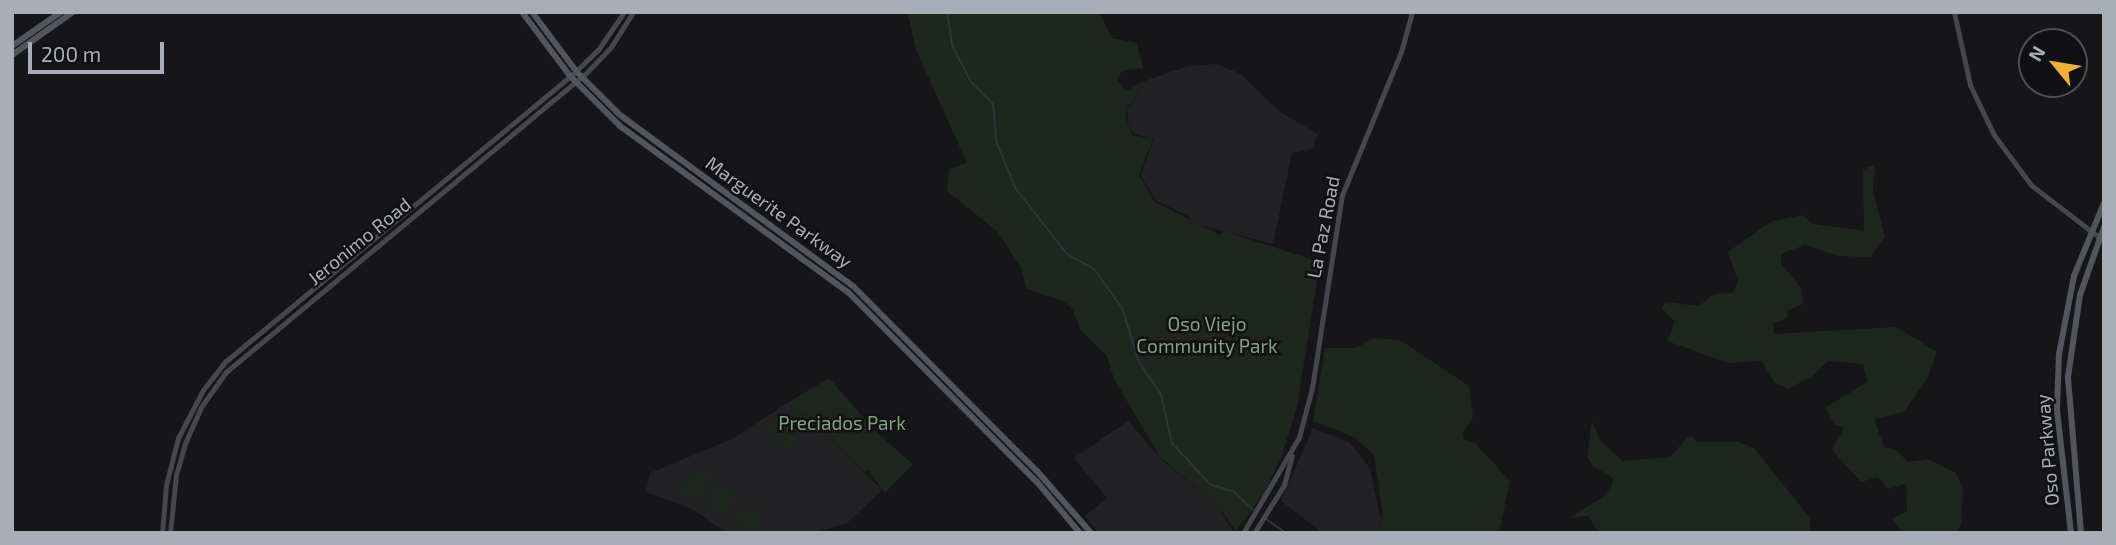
<!DOCTYPE html>
<style>
body{margin:0}
#map{position:relative;width:2116px;height:545px;overflow:hidden;background:#161618;font-family:"Exo 2",sans-serif}
div>[style]{position:absolute}
.built>*{inset:0;background:#222225}
.green>*{inset:0;background:#1e261f;transform-origin:0 0}
.stream>*{height:2px;margin:-1px;padding:0 1px;transform-origin:1px;border-radius:1px;background:#2c353c}
.secondary>*{height:5px;margin:-2.5px;padding:0 2.5px;transform-origin:2.5px;border-radius:2.5px;background:#45474d}
.primary>*{height:6px;margin:-3px;padding:0 3px;transform-origin:3px;border-radius:3px;background:#53555c}
span{translate:-50% -50%;white-space:nowrap;text-align:center;line-height:1.15;-webkit-text-stroke:5px #111113;paint-order:stroke}
.street-label{font-size:19px;color:#a8adb8}
.park-label{font-size:19px;color:#7fa381}
.frame{position:absolute;inset:0;border:14px solid #a8adb8;pointer-events:none}
.north{position:absolute;left:2018px;top:28px;width:70px;height:70px;box-sizing:border-box;background:#111113;border:2px solid #4d4f55;border-radius:50%;rotate:300deg;font-size:19px;font-weight:700;line-height:28px;text-align:center;color:#a8adb8}
.north::after{content:'';display:block;margin:auto;width:24px;height:32px;background:#f2b134;clip-path:polygon(50% 0,100% 100%,50% 72%,0 100%)}
.scale{position:absolute;left:28px;top:42px;width:136px;height:32px;box-sizing:border-box;border:4px solid #a8adb8;border-top:0;padding-left:9px;font-size:21px;line-height:24px;white-space:nowrap;color:#a8adb8;-webkit-text-stroke:5px #111113;paint-order:stroke}
</style>
<div id="map">
<div class="built">
<div style="clip-path:polygon(1216px 64px,1241px 74px,1280px 112px,1318px 134px,1312px 149px,1292px 153px,1273px 244px,1193px 223px,1187px 215px,1156px 201px,1140px 175px,1154px 139px,1133px 134px,1128px 123px,1127px 107px,1135px 101px,1139px 83px,1188px 66px)"></div>
<div style="clip-path:polygon(789px 402px,794px 411px,807px 414px,882px 490px,847px 523px,812px 533px,727px 533px,692px 509px,646px 492px,650px 473px,732px 439px)"></div>
<div style="clip-path:polygon(1128px 421px,1160px 458px,1218px 506px,1234px 533px,1098px 533px,1085px 516px,1107px 498px,1074px 458px)"></div>
<div style="clip-path:polygon(1313px 428px,1349px 442px,1370px 468px,1381px 520px,1376px 533px,1323px 533px,1281px 501px)"></div>
</div>
<div class="green">
<div style="clip-path:polygon(907px 12px,1099px 12px,1112px 38px,1137px 43px,1143px 68px,1122px 71px,1117px 79px,1126px 91px,1139px 84px,1134px 102px,1126px 106px,1126px 118px,1132px 135px,1153px 139px,1139px 175px,1155px 202px,1220px 235px,1224px 231px,1320px 262px,1297px 407px,1281px 458px,1264px 493px,1236px 531px,1218px 506px,1160px 457px,1114px 379px,1107px 356px,1080px 329px,1073px 310px,1063px 301px,1026px 289px,1022px 270px,998px 232px,947px 191px,949px 169px,967px 163px,917px 52px)"></div>
<div style="clip-path:polygon(1875px 164px,1873px 191px,1885px 237px,1870px 257px,1838px 256px,1805px 245px,1781px 254px,1781px 263px,1801px 288px,1803px 304px,1788px 310px,1787px 318px,1773px 323px,1774px 334px,1896px 327px,1937px 352px,1927px 379px,1904px 412px,1874px 419px,1884px 447px,1896px 450px,1908px 462px,1928px 459px,1956px 473px,1963px 488px,1961px 525px,1956px 533px,1903px 533px,1892px 519px,1907px 511px,1906px 484px,1888px 489px,1878px 477px,1861px 482px,1832px 450px,1844px 428px,1835px 424px,1825px 408px,1867px 382px,1863px 364px,1828px 361px,1814px 375px,1788px 389px,1774px 382px,1762px 361px,1728px 363px,1667px 341px,1675px 322px,1662px 308px,1665px 302px,1699px 306px,1714px 294px,1733px 293px,1738px 281px,1728px 252px,1770px 222px,1802px 215px,1813px 224px,1864px 231px,1863px 170px)"></div>
<div style="clip-path:polygon(1374px 338px,1400px 340px,1469px 386px,1473px 417px,1463px 432px,1464px 440px,1475px 443px,1510px 481px,1499px 533px,1376px 533px,1383px 517px,1374px 455px,1354px 437px,1313px 421px,1325px 348px,1356px 348px)"></div>
<div style="clip-path:polygon(829px 378px,875px 431px,913px 464px,885px 493px,868px 470px,865px 472px,807px 414px,794px 411px,789px 402px)"></div>
<div style="left:777px;top:415px;width:32px;height:18px;rotate:46deg"></div>
<div style="clip-path:polygon(1592px 421px,1600px 440px,1622px 461px,1670px 457px,1690px 435px,1697px 442px,1738px 442px,1754px 448px,1810px 518px,1810px 533px,1599px 533px,1588px 516px,1569px 518px,1603px 497px,1612px 485px,1613px 478px,1593px 466px,1587px 457px)"></div>
<div style="clip-path:polygon(695px 471px,714px 475px,699px 499px,678px 491px)"></div>
<div style="clip-path:polygon(717px 481px,735px 494px,728px 515px,706px 505px)"></div>
<div style="clip-path:polygon(748px 507px,765px 514px,754px 532px,731px 518px)"></div>
</div>
<div class="stream">
<div style="left:947px;top:12px;width:33px;rotate:81deg"></div>
<div style="left:952px;top:45px;width:42px;rotate:62.8deg"></div>
<div style="left:971px;top:82px;width:31px;rotate:45deg"></div>
<div style="left:993px;top:104px;width:37px;rotate:85deg"></div>
<div style="left:996px;top:141px;width:52px;rotate:67.4deg"></div>
<div style="left:1016px;top:189px;width:83px;rotate:51.9deg"></div>
<div style="left:1067px;top:254px;width:31px;rotate:29deg"></div>
<div style="left:1094px;top:269px;width:48px;rotate:54.3deg"></div>
<div style="left:1122px;top:308px;width:57px;rotate:72.5deg"></div>
<div style="left:1139px;top:362px;width:40px;rotate:56deg"></div>
<div style="left:1161px;top:395px;width:49px;rotate:77.1deg"></div>
<div style="left:1172px;top:443px;width:56px;rotate:47.2deg"></div>
<div style="left:1210px;top:484px;width:25px;rotate:18deg"></div>
<div style="left:1234px;top:492px;width:26px;rotate:43deg"></div>
<div style="left:1266px;top:519px;width:24px;rotate:35deg"></div>
</div>
<div class="secondary">
<div style="left:1954px;top:12px;width:75px;rotate:77.6deg"></div>
<div style="left:1970px;top:85px;width:55px;rotate:64.4deg"></div>
<div style="left:1994px;top:135px;width:62px;rotate:53.5deg"></div>
<div style="left:2031px;top:185px;width:92px;rotate:37.5deg"></div>
<div style="left:162px;top:533px;width:48px;rotate:-85.2deg"></div>
<div style="left:166px;top:485px;width:49px;rotate:-75.7deg"></div>
<div style="left:178px;top:438px;width:54px;rotate:-62.5deg"></div>
<div style="left:203px;top:390px;width:37px;rotate:-52deg"></div>
<div style="left:226px;top:361px;width:455px;rotate:-39.6deg"></div>
<div style="left:576px;top:71px;width:30px;rotate:-44deg"></div>
<div style="left:598px;top:50px;width:46px;rotate:-55.6deg"></div>
<div style="left:170px;top:533px;width:58px;rotate:-84.1deg"></div>
<div style="left:176px;top:475px;width:35px;rotate:-74deg"></div>
<div style="left:186px;top:441px;width:37px;rotate:-66deg"></div>
<div style="left:201px;top:407px;width:43px;rotate:-54.5deg"></div>
<div style="left:226px;top:372px;width:471px;rotate:-39.7deg"></div>
<div style="left:588px;top:71px;width:33px;rotate:-46deg"></div>
<div style="left:611px;top:47px;width:41px;rotate:-57.8deg"></div>
<div style="left:1243px;top:533px;width:111px;rotate:-59.7deg"></div>
<div style="left:1299px;top:437px;width:51px;rotate:-75.1deg"></div>
<div style="left:1312px;top:388px;width:195px;rotate:-81.2deg"></div>
<div style="left:1342px;top:195px;width:155px;rotate:-67.6deg"></div>
<div style="left:1401px;top:52px;width:41px;rotate:-74.6deg"></div>
<div style="left:1254px;top:533px;width:57px;rotate:-58deg"></div>
<div style="left:1284px;top:485px;width:30px;rotate:-75deg"></div>
</div>
<div class="primary">
<div style="left:522px;top:12px;width:80px;rotate:53.1deg"></div>
<div style="left:570px;top:76px;width:71px;rotate:45deg"></div>
<div style="left:620px;top:126px;width:283px;rotate:36.1deg"></div>
<div style="left:849px;top:293px;width:267px;rotate:45.2deg"></div>
<div style="left:1037px;top:482px;width:67px;rotate:49.9deg"></div>
<div style="left:532px;top:12px;width:74px;rotate:53.3deg"></div>
<div style="left:576px;top:71px;width:62px;rotate:45deg"></div>
<div style="left:620px;top:115px;width:290px;rotate:36.3deg"></div>
<div style="left:854px;top:287px;width:260px;rotate:45.2deg"></div>
<div style="left:1037px;top:471px;width:82px;rotate:48.9deg"></div>
<div style="left:12px;top:46px;width:60px;rotate:-34.8deg"></div>
<div style="left:12px;top:55px;width:75px;rotate:-35.2deg"></div>
<div style="left:2071px;top:533px;width:124px;rotate:-96.5deg"></div>
<div style="left:2057px;top:410px;width:56px;rotate:-88deg"></div>
<div style="left:2059px;top:354px;width:79px;rotate:-79.1deg"></div>
<div style="left:2074px;top:276px;width:79px;rotate:-67.7deg"></div>
<div style="left:2081px;top:533px;width:157px;rotate:-94.8deg"></div>
<div style="left:2068px;top:377px;width:83px;rotate:-81.7deg"></div>
<div style="left:2080px;top:295px;width:72px;rotate:-70.6deg"></div>
</div>
<div class="street-label">
<span style="left:779px;top:212px;rotate:36deg">Marguerite Parkway</span>
<span style="left:1323px;top:227px;rotate:-79deg">La Paz Road</span>
<span style="left:359px;top:241px;rotate:-39deg">Jeronimo Road</span>
<span style="left:2047px;top:450px;rotate:-95deg">Oso Parkway</span>
</div>
<div class="park-label">
<span style="left:1207px;top:335px">Oso Viejo<br>Community Park</span>
<span style="left:842px;top:423px">Preciados Park</span>
</div>
<div class="frame"></div>
<div class="north">N</div>
<div class="scale">200 m</div>
</div>
